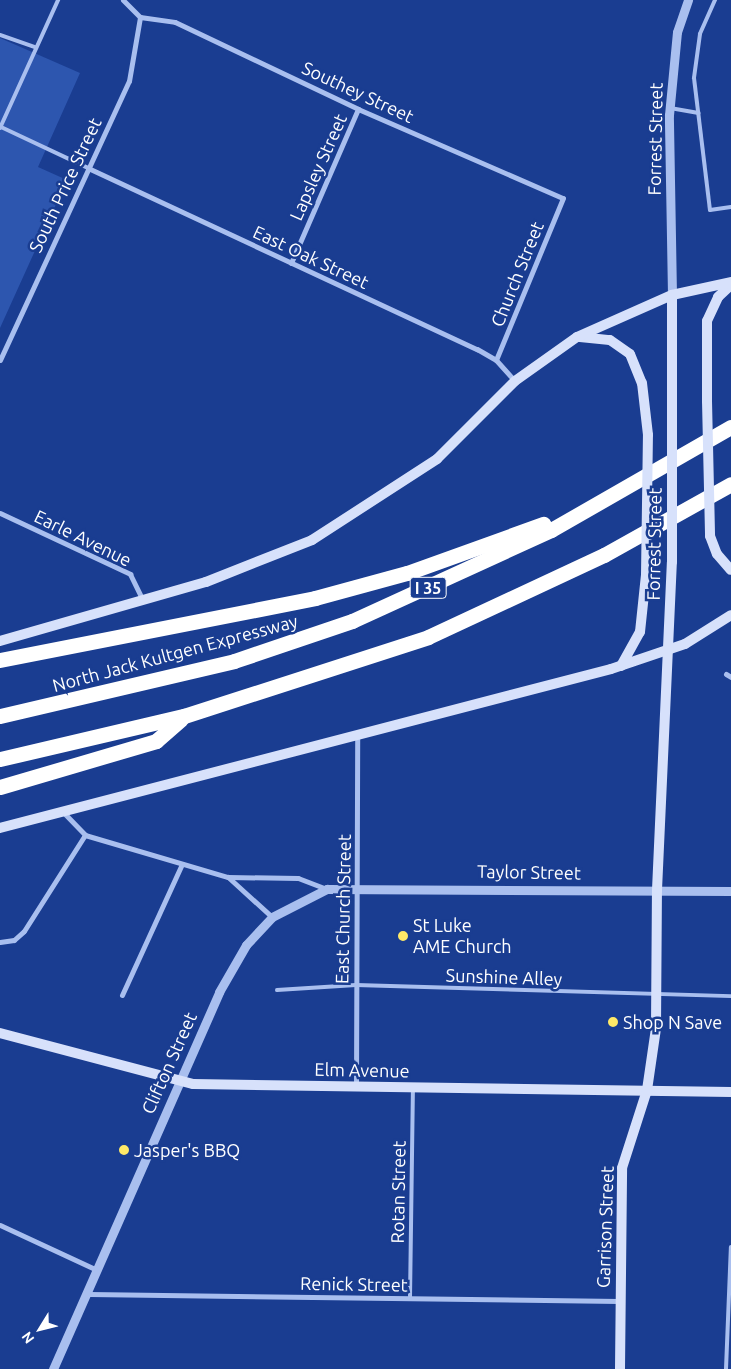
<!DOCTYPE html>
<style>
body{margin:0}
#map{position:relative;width:731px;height:1369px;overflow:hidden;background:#1a3d91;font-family:Ubuntu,sans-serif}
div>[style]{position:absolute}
.green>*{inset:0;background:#2d56af}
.service>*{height:4px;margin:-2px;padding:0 2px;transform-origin:2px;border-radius:2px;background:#a9bfef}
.minor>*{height:5px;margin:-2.5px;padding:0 2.5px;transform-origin:2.5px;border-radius:2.5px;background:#a9bfef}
.tertiary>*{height:9px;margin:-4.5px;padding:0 4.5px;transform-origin:4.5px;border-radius:4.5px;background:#a9bfef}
.secondary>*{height:10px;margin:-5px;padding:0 5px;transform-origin:5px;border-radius:5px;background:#d7e1fb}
.motorway>*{height:15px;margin:-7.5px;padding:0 7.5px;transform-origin:7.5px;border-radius:7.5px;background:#fff}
.secondary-bridge>*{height:10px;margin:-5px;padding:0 5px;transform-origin:5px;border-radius:5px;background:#d7e1fb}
.dots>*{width:14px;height:14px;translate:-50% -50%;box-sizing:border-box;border:2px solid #1a3d91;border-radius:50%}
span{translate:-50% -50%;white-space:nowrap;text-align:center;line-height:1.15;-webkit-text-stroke:5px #1a3d91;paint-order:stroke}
.shield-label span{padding:1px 4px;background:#1a3d91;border:1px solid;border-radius:4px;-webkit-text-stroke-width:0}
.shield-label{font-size:16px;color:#fff;font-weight:700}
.street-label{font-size:18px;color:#fff}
.poi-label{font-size:18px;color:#fff}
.left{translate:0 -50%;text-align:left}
.north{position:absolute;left:15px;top:1304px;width:50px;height:50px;-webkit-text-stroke:4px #1a3d91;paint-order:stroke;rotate:234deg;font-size:14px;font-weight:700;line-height:20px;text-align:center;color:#fff}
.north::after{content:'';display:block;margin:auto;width:18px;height:22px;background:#fff;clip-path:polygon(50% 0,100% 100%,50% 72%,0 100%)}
</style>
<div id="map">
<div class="green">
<div style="clip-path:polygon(0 38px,80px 73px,38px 167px,67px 180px,0 328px)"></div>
</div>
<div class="service">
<div style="left:715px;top:0;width:37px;rotate:114deg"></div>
<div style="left:700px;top:34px;width:44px;rotate:97.8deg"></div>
<div style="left:694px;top:78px;width:133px;rotate:83.1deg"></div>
<div style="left:710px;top:210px;width:21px;rotate:-8deg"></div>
<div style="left:0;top:35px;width:37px;rotate:19deg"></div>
<div style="left:670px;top:108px;width:29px;rotate:10deg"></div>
<div style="left:1px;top:127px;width:96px;rotate:25.2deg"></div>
<div style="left:0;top:128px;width:141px;rotate:-65.6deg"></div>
<div style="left:277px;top:990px;width:79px;rotate:-3.6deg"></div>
<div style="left:356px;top:985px;width:375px;rotate:1.7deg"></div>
<div style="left:410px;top:1298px;width:209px;rotate:-89.2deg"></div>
<div style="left:726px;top:1369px;width:122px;rotate:-87.7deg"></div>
</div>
<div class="minor">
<div style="left:123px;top:0;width:24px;rotate:45deg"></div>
<div style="left:140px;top:17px;width:35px;rotate:8deg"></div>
<div style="left:175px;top:22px;width:203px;rotate:25.4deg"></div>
<div style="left:358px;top:109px;width:223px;rotate:23.5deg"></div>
<div style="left:563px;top:198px;width:175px;rotate:112.5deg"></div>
<div style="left:88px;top:168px;width:429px;rotate:25deg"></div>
<div style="left:477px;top:349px;width:22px;rotate:30deg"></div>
<div style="left:496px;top:360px;width:28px;rotate:48deg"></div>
<div style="left:291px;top:263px;width:168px;rotate:-66.5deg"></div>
<div style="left:0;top:360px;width:307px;rotate:-65.2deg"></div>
<div style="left:129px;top:81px;width:65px;rotate:-80.2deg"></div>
<div style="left:0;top:513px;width:144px;rotate:25.1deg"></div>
<div style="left:130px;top:574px;width:28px;rotate:64deg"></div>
<div style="left:726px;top:674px;width:6px;rotate:31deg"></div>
<div style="left:64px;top:813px;width:30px;rotate:46deg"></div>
<div style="left:85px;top:835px;width:149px;rotate:16.4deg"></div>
<div style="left:228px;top:877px;width:59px;rotate:42.3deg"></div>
<div style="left:228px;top:877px;width:70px;rotate:0.8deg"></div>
<div style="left:298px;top:878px;width:30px;rotate:21deg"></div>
<div style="left:0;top:942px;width:14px;rotate:-8deg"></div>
<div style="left:14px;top:940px;width:13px;rotate:-42deg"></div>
<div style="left:24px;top:931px;width:114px;rotate:-57.6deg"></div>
<div style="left:122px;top:995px;width:144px;rotate:-65.4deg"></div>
<div style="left:356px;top:1086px;width:352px;rotate:-89.8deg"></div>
<div style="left:0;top:1225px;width:107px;rotate:24.9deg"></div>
<div style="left:89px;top:1294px;width:530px;rotate:0.76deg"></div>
</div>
<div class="tertiary">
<div style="left:672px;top:295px;width:180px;rotate:-91deg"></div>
<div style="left:669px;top:115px;width:83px;rotate:-84.5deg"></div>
<div style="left:677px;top:32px;width:34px;rotate:-71deg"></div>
<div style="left:53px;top:1369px;width:412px;rotate:-66.2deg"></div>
<div style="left:219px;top:992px;width:54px;rotate:-60.1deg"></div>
<div style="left:246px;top:945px;width:38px;rotate:-47deg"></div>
<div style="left:272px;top:917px;width:62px;rotate:-27deg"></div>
<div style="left:327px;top:889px;width:404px;rotate:0.3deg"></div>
</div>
<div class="secondary">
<div style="left:672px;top:295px;width:125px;rotate:90deg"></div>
<div style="left:580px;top:337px;width:30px;rotate:6deg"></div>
<div style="left:610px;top:340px;width:24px;rotate:35deg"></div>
<div style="left:630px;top:354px;width:31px;rotate:68deg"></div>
<div style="left:642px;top:383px;width:52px;rotate:83.4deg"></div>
<div style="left:707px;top:401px;width:80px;rotate:-90deg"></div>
<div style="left:707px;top:321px;width:26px;rotate:-65deg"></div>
<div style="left:718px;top:297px;width:18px;rotate:-43deg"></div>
<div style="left:710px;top:536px;width:19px;rotate:69deg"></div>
<div style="left:717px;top:554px;width:21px;rotate:49deg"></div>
<div style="left:0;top:641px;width:214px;rotate:-16deg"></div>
<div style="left:206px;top:582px;width:114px;rotate:-21.6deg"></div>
<div style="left:312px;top:540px;width:149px;rotate:-32.9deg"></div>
<div style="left:437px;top:459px;width:110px;rotate:-45deg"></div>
<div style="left:515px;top:381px;width:76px;rotate:-35.4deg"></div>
<div style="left:577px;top:337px;width:104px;rotate:-23.9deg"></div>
<div style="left:672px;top:295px;width:60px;rotate:-12.4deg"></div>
<div style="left:621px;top:666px;width:39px;rotate:-61deg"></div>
<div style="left:640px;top:632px;width:57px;rotate:-84deg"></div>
<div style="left:0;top:828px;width:631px;rotate:-14.59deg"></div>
<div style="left:611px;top:669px;width:78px;rotate:-18.7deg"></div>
<div style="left:685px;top:644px;width:54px;rotate:-32.2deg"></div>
<div style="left:0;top:1033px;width:200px;rotate:14.8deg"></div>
<div style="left:193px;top:1084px;width:538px;rotate:0.85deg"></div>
<div style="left:620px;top:1369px;width:201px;rotate:-89.4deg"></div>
<div style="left:622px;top:1168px;width:82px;rotate:-72.2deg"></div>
<div style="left:647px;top:1090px;width:63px;rotate:-81.7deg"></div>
<div style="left:656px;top:1028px;width:138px;rotate:-89.6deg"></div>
<div style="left:657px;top:890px;width:328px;rotate:-87.4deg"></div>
</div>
<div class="motorway">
<div style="left:0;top:660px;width:321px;rotate:-11.1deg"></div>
<div style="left:315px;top:598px;width:95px;rotate:-15.2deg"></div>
<div style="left:407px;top:573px;width:145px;rotate:-19.8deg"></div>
<div style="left:0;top:716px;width:240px;rotate:-13.2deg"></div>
<div style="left:234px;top:661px;width:125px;rotate:-18.7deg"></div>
<div style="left:352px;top:621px;width:219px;rotate:-24.6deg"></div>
<div style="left:551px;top:530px;width:207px;rotate:-29.8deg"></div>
<div style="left:0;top:759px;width:189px;rotate:-13.2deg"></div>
<div style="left:184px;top:716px;width:256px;rotate:-17.9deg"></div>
<div style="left:428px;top:637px;width:194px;rotate:-25deg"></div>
<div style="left:604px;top:555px;width:145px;rotate:-29.2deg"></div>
<div style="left:0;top:787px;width:163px;rotate:-16.4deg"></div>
<div style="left:156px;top:741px;width:33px;rotate:-41deg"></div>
</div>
<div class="secondary-bridge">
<div style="left:707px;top:401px;width:135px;rotate:88.7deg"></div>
<div style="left:672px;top:562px;width:142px;rotate:-90deg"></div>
<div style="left:646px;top:575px;width:140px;rotate:-89.2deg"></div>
</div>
<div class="dots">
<div style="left:403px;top:936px;background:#ffe967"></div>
<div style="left:613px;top:1022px;background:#ffe967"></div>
<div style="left:124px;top:1150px;background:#ffe967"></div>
</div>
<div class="shield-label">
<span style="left:428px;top:588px">I 35</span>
</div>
<div class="street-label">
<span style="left:358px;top:92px;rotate:25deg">Southey Street</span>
<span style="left:655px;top:139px;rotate:-89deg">Forrest Street</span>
<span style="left:318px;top:167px;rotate:-66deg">Lapsley Street</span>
<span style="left:65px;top:185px;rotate:-65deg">South Price Street</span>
<span style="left:311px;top:257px;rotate:25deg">East Oak Street</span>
<span style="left:517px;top:274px;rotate:-68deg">Church Street</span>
<span style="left:83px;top:538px;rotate:26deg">Earle Avenue</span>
<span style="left:654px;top:544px;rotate:-89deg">Forrest Street</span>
<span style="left:175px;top:653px;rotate:-15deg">North Jack Kultgen Expressway</span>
<span style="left:529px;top:872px;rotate:1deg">Taylor Street</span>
<span style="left:343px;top:909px;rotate:-89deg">East Church Street</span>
<span style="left:504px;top:977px;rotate:2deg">Sunshine Alley</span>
<span style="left:169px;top:1063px;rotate:-66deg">Clifton Street</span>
<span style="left:362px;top:1070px;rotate:1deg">Elm Avenue</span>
<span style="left:398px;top:1192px;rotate:-89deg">Rotan Street</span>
<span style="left:605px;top:1227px;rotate:-88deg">Garrison Street</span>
<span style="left:354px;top:1284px;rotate:1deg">Renick Street</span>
</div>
<div class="poi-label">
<span class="left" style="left:413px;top:936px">St Luke<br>AME Church</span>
<span class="left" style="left:623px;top:1022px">Shop N Save</span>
<span class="left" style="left:134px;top:1150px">Jasper's BBQ</span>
</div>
<div class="north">N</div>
</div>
